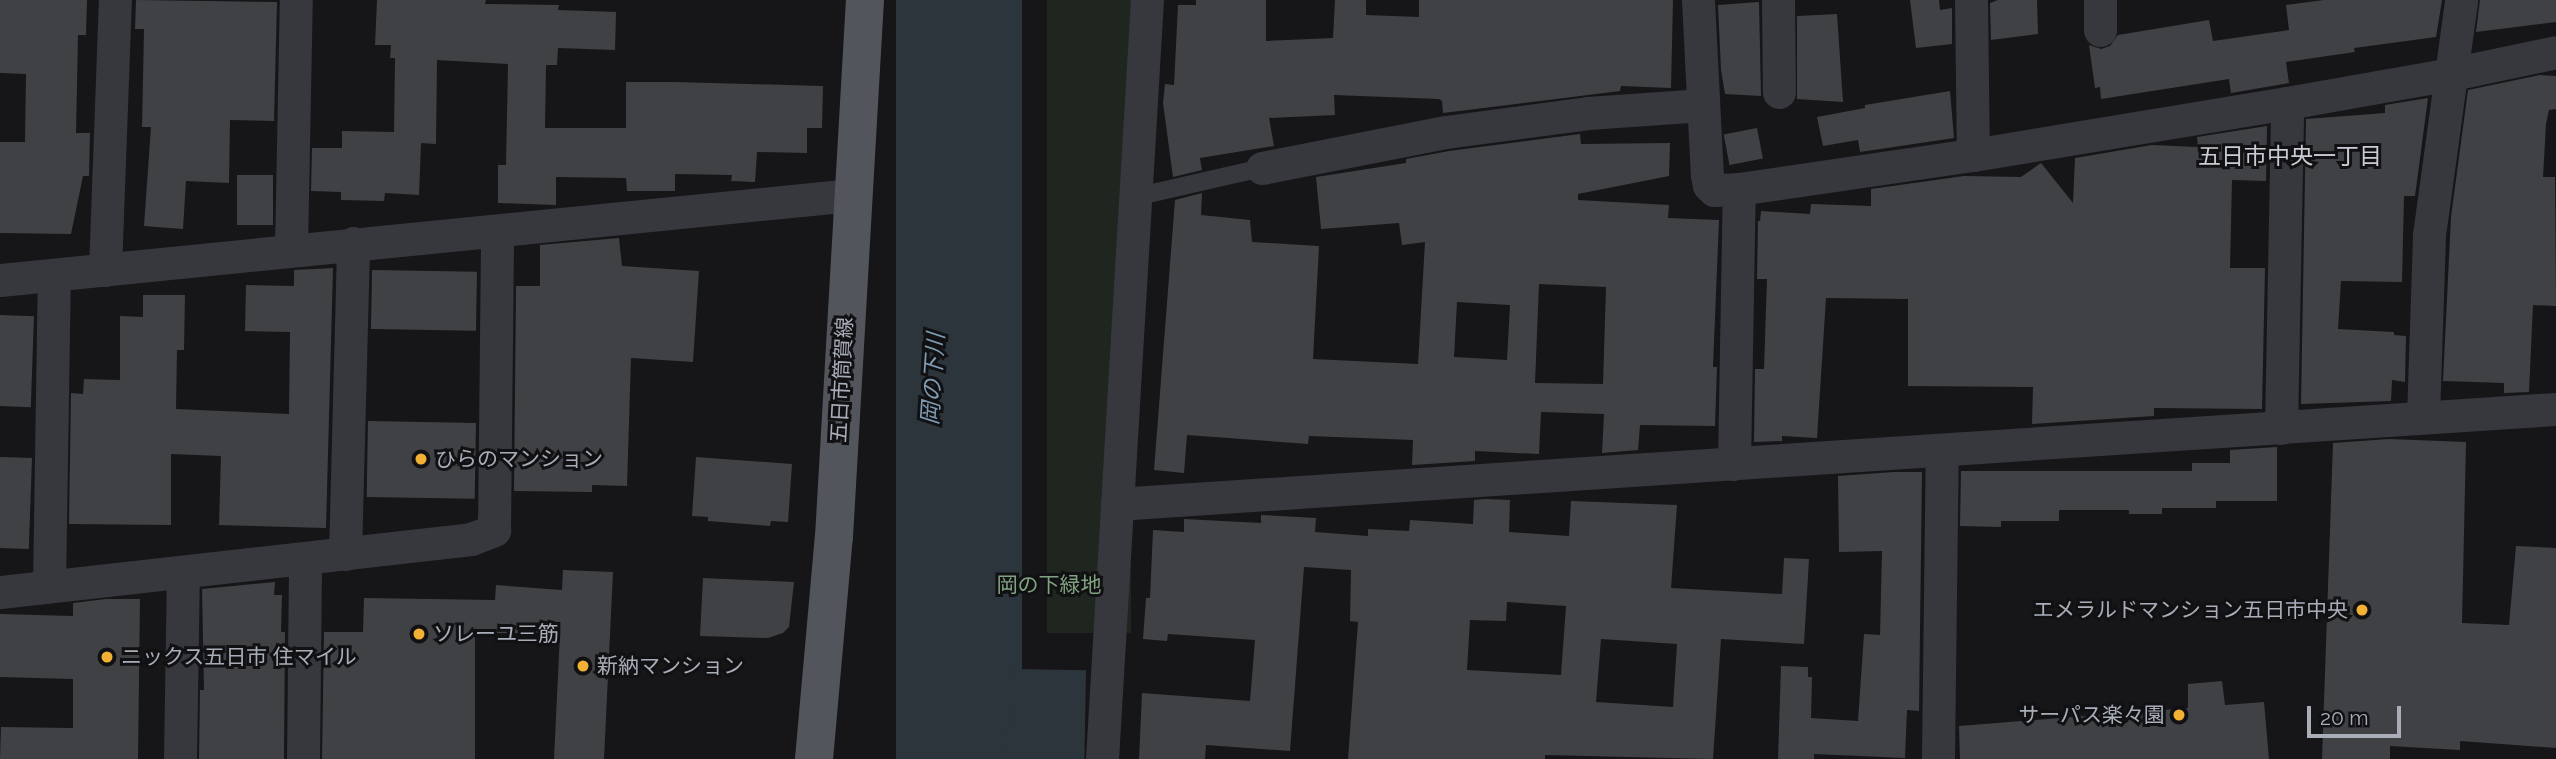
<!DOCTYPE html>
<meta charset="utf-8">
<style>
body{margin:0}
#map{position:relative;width:2556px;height:759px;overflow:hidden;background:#161618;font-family:Raleway,"Noto Sans JP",sans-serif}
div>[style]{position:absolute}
.green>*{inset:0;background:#1e261f;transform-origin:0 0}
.water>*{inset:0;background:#2c353c;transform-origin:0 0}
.building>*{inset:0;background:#404145;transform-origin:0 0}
.service>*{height:18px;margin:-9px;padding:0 9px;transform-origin:9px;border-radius:9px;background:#37383d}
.minor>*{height:33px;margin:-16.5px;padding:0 16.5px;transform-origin:16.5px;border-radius:16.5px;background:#37383d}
.primary>*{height:38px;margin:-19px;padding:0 19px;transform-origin:19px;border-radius:19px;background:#53555c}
.dots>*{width:19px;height:19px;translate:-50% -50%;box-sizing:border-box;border:4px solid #111113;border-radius:50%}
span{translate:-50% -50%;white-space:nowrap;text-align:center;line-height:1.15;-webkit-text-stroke:6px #111113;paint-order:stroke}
.street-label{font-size:21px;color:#a8adb8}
.poi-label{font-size:21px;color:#a8adb8}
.left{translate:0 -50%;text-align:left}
.right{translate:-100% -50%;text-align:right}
.park-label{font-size:21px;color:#7fa381}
.neighbourhood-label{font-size:23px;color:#c9ccd4}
.water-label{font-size:23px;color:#7f9bb3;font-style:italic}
.scale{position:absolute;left:2307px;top:706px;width:94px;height:32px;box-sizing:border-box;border:4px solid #a8adb8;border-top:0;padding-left:9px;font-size:21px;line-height:24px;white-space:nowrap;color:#a8adb8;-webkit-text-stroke:5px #111113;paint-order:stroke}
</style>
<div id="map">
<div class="green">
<div style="left:1047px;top:0;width:84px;height:633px"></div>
</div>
<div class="water">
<div style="left:896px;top:0;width:126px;height:761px"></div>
<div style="left:1009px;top:669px;width:77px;height:90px;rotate:1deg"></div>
</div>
<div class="building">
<div style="clip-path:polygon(0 0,87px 0,86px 35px,78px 35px,76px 133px,90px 133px,89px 176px,83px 176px,71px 234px,0 233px,0 142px,25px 142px,26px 74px,0 73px)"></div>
<div style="clip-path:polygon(136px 0,277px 2px,274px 121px,230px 120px,229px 183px,186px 181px,183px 229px,144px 226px,151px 127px,142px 127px,144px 29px,135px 29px)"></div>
<div style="clip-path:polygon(377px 0,486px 0,485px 4px,559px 5px,558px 10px,616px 12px,615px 50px,558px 48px,557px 65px,546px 65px,545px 128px,626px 128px,626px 82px,674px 82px,823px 86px,822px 128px,807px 128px,807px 153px,757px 152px,755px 182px,731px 181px,732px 175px,675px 174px,675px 191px,627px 191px,626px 178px,556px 177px,556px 205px,498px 203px,498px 165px,506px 165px,508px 64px,437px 60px,436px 144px,421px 143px,419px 195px,385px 193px,384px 201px,341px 200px,341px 192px,311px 191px,312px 148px,342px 148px,342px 131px,394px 132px,395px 58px,390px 58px,391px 45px,375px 45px)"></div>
<div style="clip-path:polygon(1196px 0,1266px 0,1266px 41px,1333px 38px,1335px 0,1366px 0,1366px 15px,1419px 17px,1419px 0,1673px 0,1671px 88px,1621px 86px,1620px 91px,1443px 113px,1442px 101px,1439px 99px,1334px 95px,1335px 115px,1269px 118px,1274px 146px,1200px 158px,1202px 170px,1173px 177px,1163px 103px,1165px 84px,1174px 85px,1178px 5px,1196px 5px)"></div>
<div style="clip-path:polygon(1910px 0,1939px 0,1940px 10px,1952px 8px,1952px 44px,1916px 48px)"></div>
<div style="clip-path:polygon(1998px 0,2037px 0,2038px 34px,1991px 40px,1990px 3px)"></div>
<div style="clip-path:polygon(2324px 0,2442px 0,2436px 37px,2354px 48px,2355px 52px,2286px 62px,2289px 83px,2231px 93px,2229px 79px,2101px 99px,2100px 87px,2095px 88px,2089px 45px,2101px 49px,2110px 46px,2118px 35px,2209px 20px,2213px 41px,2289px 30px,2286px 5px)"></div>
<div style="clip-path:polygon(2480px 0,2556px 0,2556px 22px,2476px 32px)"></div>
<div style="clip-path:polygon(1759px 2px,1761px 96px,1725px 94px,1721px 70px,1718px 5px)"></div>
<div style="clip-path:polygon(1837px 14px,1843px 102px,1797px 99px,1797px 16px)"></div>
<div style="clip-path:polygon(2540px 75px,2556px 76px,2556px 109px,2549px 110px,2546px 124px,2543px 177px,2555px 177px,2556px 306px,2533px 305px,2529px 392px,2504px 393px,2504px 383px,2443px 381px,2451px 217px,2468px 90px)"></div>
<div style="clip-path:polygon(1950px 91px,1954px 138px,1860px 152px,1858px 140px,1823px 146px,1817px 117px,1865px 108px,1865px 105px)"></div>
<div style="clip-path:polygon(2428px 98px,2415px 196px,2404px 196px,2402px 282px,2341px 281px,2338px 329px,2394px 332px,2394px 335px,2406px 336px,2405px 382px,2392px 380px,2391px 401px,2301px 404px,2306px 119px,2385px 113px,2385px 105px)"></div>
<div style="clip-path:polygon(2267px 126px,2266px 181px,2232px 180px,2230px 268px,2265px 268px,2262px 409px,2154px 408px,2154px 416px,2032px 424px,2033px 387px,1908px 386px,1908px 299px,1826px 298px,1817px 438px,1782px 436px,1782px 441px,1754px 442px,1755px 369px,1764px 369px,1767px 279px,1757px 279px,1758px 221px,1760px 221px,1761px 211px,1810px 214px,1811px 204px,1871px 206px,1871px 189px,1964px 176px,2021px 177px,2041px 163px,2073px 203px,2075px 158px,2152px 145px,2198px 147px,2197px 137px)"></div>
<div style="left:1757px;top:128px;width:31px;height:34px;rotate:79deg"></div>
<div style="clip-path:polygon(evenodd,1580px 134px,1581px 144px,1670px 143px,1669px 176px,1578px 194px,1578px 200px,1669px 205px,1668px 218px,1719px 220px,1713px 367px,1717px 367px,1715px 426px,1640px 425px,1638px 450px,1602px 453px,1604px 414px,1541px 412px,1539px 454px,1475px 451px,1475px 461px,1412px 465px,1413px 440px,1309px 436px,1308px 444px,1187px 435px,1184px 473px,1154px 470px,1175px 200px,1202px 193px,1201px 215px,1250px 220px,1252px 242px,1319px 246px,1313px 359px,1418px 364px,1425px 242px,1402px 245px,1399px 223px,1321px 229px,1316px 177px,1406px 163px,1406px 159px,1449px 151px,1580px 134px,1539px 284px,1606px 287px,1603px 384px,1535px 383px,1539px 284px,1580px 134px,1457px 302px,1510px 305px,1507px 360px,1454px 357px,1457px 302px)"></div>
<div style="left:237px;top:175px;width:36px;height:50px"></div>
<div style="clip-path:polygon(619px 238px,622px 266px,699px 271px,693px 362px,631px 358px,627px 486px,592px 485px,592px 492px,514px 491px,516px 286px,540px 286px,540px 245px)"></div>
<div style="clip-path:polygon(333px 268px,326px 528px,219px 525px,221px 456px,171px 454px,171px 525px,69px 524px,71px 393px,83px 394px,84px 379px,120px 380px,120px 316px,143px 317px,143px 295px,185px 295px,184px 350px,177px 350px,176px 409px,289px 414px,290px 332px,245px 331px,246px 285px,294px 286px,294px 270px)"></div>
<div style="left:372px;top:270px;width:105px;height:59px;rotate:1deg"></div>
<div style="left:0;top:315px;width:34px;height:91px;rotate:2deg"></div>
<div style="left:368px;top:421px;width:108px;height:76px;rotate:1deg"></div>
<div style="clip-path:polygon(2389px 439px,2466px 442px,2462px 623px,2509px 625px,2516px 546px,2556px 548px,2556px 748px,2460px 741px,2460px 750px,2390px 746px,2390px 759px,2322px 759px,2333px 443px)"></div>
<div style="clip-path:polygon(2277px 447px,2277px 501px,2216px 501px,2216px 508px,2162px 508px,2162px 514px,2129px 514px,2129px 510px,2059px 510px,2059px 521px,2001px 521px,2001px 527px,1960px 526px,1961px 471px,2192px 471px,2192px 463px,2230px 463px,2230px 450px)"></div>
<div style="left:0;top:457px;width:32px;height:91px;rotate:2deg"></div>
<div style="clip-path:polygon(696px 457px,792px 464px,788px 522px,771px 521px,770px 526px,708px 521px,708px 517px,692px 516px)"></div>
<div style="clip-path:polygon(1894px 472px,1922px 472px,1919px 711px,1907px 710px,1905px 758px,1814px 754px,1814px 759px,1778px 759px,1781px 666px,1808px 667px,1808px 677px,1812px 677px,1811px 718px,1858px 721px,1864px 634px,1880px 635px,1882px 551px,1839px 552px,1838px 476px)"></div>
<div style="clip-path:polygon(evenodd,1485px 499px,1510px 500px,1509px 532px,1569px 536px,1571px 501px,1677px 505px,1671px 588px,1782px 594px,1784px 558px,1809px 559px,1804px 644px,1721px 639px,1713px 759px,1545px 755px,1545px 759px,1348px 759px,1358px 622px,1350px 621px,1351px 570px,1304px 567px,1290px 751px,1206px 745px,1205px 759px,1139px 759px,1142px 693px,1250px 701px,1255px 640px,1168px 634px,1167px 641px,1143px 639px,1146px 598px,1150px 598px,1153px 530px,1184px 532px,1184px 519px,1261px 523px,1261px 515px,1316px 518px,1315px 532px,1368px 536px,1368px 529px,1409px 531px,1410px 520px,1473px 524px,1474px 500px,1485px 499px,1507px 602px,1566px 606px,1561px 675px,1467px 670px,1470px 620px,1506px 621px,1507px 602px,1485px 499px,1601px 639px,1677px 644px,1673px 707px,1596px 702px,1601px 639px)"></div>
<div style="clip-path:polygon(563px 570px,613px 572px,604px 759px,554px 759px,560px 633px,475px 633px,475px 759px,322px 759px,324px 632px,363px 632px,364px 598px,495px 600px,496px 585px,562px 590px)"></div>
<div style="clip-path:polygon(703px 578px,794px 582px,789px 627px,783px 633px,768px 638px,700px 636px)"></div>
<div style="clip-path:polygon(275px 582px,274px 595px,282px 595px,281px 632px,285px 632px,284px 759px,199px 759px,200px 690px,204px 690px,202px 589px)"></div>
<div style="clip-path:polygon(106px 599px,140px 599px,138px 759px,0 759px,1px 727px,73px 728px,73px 679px,0 677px,0 614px,73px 616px,73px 603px)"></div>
<div style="clip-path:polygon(2222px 681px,2225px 705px,2264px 702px,2269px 759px,1960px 759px,1959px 726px,2188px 708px,2188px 684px)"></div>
</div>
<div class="service">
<div style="left:1135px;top:197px;width:130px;rotate:-12.9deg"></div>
</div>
<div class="minor">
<div style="left:1698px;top:0;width:175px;rotate:87.1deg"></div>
<div style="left:1707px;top:175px;width:10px;rotate:79deg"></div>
<div style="left:1709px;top:185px;width:7px;rotate:45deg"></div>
<div style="left:1714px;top:190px;width:25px;rotate:-2deg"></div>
<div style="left:1778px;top:0;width:92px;rotate:89.4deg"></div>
<div style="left:1971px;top:0;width:155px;rotate:89.3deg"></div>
<div style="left:2100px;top:30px;width:30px;rotate:-90deg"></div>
<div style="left:1262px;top:168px;width:187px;rotate:-11.1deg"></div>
<div style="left:1446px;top:132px;width:143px;rotate:-7.6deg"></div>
<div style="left:1588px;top:113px;width:115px;rotate:-4deg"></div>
<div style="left:291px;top:250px;width:250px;rotate:-88.9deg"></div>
<div style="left:105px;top:270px;width:270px;rotate:-87.9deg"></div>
<div style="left:0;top:280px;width:856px;rotate:-5.7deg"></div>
<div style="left:2423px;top:417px;width:182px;rotate:-88.1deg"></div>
<div style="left:2429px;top:235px;width:237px;rotate:-82.2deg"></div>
<div style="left:2281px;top:428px;width:325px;rotate:-88.9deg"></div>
<div style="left:1734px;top:464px;width:275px;rotate:-89deg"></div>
<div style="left:1739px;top:189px;width:236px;rotate:-8.3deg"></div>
<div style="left:1973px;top:155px;width:318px;rotate:-9.4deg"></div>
<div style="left:2287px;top:103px;width:168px;rotate:-10deg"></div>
<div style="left:2452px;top:74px;width:106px;rotate:-11.9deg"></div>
<div style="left:1117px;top:504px;width:1442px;rotate:-3.78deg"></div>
<div style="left:345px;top:554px;width:311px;rotate:-88.5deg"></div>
<div style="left:49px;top:586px;width:310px;rotate:-89.1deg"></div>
<div style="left:0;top:592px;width:474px;rotate:-6.4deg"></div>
<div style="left:471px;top:539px;width:25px;rotate:-21deg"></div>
<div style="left:494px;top:530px;width:299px;rotate:-89.4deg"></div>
<div style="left:180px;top:759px;width:187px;rotate:-89.1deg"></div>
<div style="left:303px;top:759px;width:200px;rotate:-89.4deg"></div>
<div style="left:1102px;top:759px;width:760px;rotate:-86.61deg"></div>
<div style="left:1938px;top:759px;width:309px;rotate:-89.3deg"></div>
</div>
<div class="primary">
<div style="left:814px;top:759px;width:223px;rotate:-84.9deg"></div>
<div style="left:834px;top:537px;width:538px;rotate:-86.7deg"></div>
</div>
<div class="dots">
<div style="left:421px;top:459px;background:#f2b134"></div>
<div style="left:2362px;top:610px;background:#f2b134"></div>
<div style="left:419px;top:634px;background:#f2b134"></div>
<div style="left:107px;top:657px;background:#f2b134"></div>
<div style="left:583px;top:666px;background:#f2b134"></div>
<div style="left:2179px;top:715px;background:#f2b134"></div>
</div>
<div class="street-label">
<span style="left:842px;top:380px;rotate:-87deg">五日市筒賀線</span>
</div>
<div class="poi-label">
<span class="left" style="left:435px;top:459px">ひらのマンション</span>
<span class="right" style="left:2348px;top:610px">エメラルドマンション五日市中央</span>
<span class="left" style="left:433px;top:634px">ソレーユ三筋</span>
<span class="left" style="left:121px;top:657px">ニックス五日市 住マイル</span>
<span class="left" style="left:597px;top:666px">新納マンション</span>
<span class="right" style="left:2165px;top:715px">サーパス楽々園</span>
</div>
<div class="park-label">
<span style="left:1049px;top:585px">岡の下緑地</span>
</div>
<div class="neighbourhood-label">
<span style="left:2290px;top:156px">五日市中央一丁目</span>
</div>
<div class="water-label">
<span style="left:933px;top:379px;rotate:-86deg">岡の下川</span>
</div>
<div class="scale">20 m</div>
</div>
